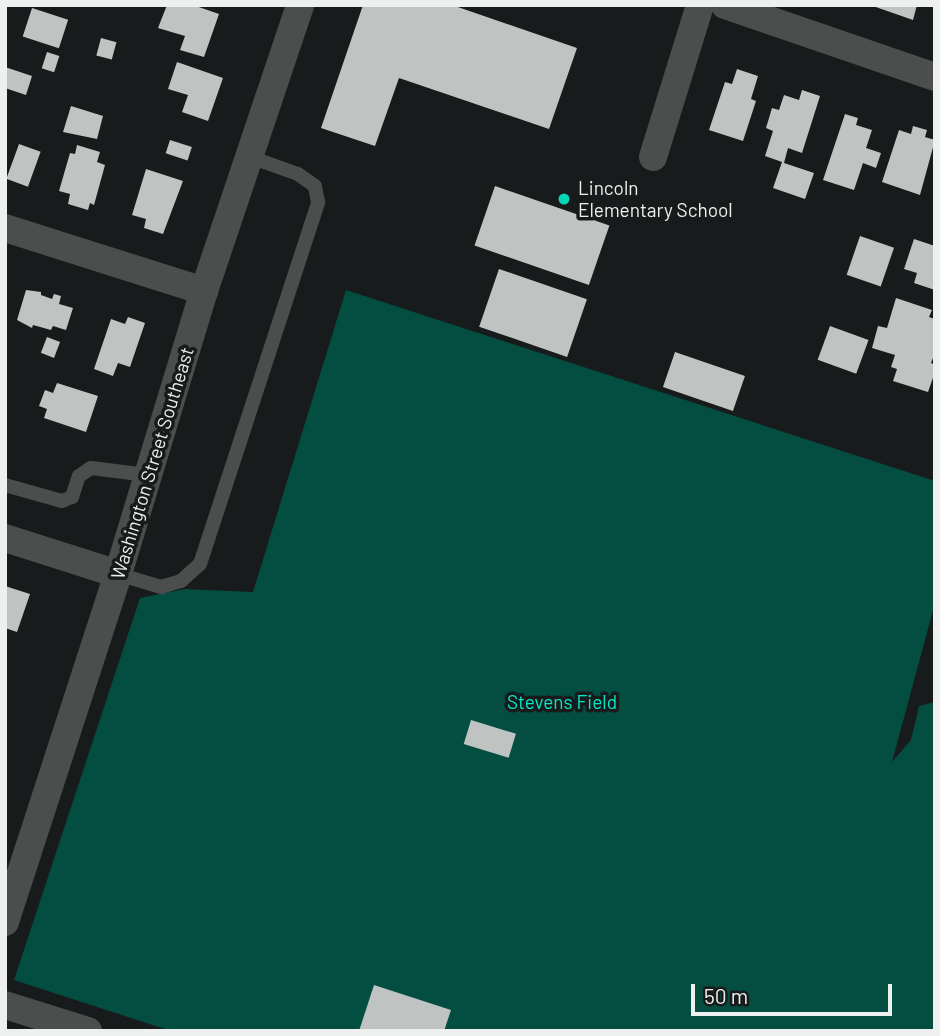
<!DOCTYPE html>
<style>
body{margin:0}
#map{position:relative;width:940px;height:1036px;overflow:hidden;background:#181b1b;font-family:Barlow,sans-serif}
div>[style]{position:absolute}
.green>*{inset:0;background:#034d41}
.building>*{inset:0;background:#bfc3c2;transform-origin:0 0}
.lane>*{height:14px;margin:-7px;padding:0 7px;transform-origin:7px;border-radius:7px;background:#4c4e4d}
.street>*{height:28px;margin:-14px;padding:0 14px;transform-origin:14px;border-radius:14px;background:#4c4e4d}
.dots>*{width:19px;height:19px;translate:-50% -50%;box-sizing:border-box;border:4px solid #181b1b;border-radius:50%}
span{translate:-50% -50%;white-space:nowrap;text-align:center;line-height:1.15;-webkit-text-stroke:7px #181b1b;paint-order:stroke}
.poi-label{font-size:19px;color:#eef0f0}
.left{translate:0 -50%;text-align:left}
.street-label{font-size:19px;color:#eef0f0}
.park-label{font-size:19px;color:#03e9c8}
.frame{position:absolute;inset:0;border:7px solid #eef0f0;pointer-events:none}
.scale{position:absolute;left:691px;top:984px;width:201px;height:32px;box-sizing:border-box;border:4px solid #eef0f0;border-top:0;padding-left:9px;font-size:21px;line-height:24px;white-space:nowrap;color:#eef0f0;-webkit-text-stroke:5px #181b1b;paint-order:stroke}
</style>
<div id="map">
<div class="green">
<div style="clip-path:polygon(346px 290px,935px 481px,935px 603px,892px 762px,911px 740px,919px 706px,935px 702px,935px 1031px,171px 1031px,14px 980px,140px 598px,185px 589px,253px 592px)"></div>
</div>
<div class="building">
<div style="clip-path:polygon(167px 5px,193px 5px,219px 14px,204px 57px,180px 50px,185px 36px,158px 28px)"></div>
<div style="clip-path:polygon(363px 5px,452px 5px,577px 48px,549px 129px,399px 78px,375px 146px,321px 128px)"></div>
<div style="clip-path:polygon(870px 5px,917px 5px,913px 20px)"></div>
<div style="left:32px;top:8px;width:38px;height:30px;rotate:18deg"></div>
<div style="left:101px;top:38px;width:16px;height:18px;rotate:15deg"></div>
<div style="left:47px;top:52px;width:13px;height:17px;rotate:18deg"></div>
<div style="clip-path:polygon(177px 62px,223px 78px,208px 121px,182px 112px,188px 95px,168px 89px)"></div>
<div style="clip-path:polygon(5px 67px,32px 76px,26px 95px,5px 88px)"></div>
<div style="clip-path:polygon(737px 69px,758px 76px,751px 99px,756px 101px,743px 141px,709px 130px,725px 82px,732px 84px)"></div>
<div style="clip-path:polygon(802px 90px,820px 96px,802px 153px,788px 148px,784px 163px,814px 173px,805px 199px,773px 188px,782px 162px,765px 156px,773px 131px,766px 128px,772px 108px,779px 110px,784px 95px,799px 100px)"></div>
<div style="clip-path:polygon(71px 106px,103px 116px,97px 139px,63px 132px)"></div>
<div style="clip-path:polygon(845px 114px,858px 118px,856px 125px,872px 130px,866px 148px,881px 153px,876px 168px,863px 163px,854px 190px,823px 180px)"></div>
<div style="clip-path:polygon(913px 126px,927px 130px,925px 137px,935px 140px,920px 195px,882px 182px,899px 130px,911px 134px)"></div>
<div style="left:170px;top:140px;width:23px;height:14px;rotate:18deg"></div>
<div style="left:19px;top:144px;width:23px;height:37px;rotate:20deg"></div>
<div style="clip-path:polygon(77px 145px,100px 152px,97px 162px,105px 165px,94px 205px,90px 203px,88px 210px,68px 204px,70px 194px,59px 191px,70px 153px,75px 154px)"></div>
<div style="clip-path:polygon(146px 169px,183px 181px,163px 234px,144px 228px,146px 219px,132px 215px)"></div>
<div style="left:495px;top:186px;width:121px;height:63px;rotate:19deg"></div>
<div style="left:860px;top:236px;width:36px;height:41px;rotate:19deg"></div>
<div style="clip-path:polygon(914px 239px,935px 246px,935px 290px,914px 283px,917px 273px,904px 269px)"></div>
<div style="left:499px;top:269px;width:93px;height:61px;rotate:19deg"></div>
<div style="clip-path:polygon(26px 290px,41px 292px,41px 295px,52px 299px,54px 294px,61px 296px,59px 304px,73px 308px,66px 330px,53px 326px,51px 330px,33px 325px,32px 328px,17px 320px)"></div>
<div style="clip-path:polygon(896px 298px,932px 310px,929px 317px,935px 319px,935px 353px,931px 363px,935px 365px,935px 372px,928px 392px,893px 381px,897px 369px,891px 367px,895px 355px,872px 348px,878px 326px,887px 328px)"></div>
<div style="clip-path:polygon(128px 317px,145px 323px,130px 367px,118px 363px,113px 376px,94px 369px,111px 319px,125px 324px)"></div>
<div style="left:830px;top:326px;width:41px;height:36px;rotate:20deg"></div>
<div style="left:47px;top:337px;width:14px;height:17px;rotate:21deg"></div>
<div style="left:675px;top:352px;width:74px;height:37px;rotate:19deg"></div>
<div style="clip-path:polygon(57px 383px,98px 396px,86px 432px,44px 418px,47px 409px,39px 406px,45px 390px,53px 393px)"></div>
<div style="clip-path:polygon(5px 586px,30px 594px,17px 632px,5px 628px)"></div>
<div style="left:471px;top:720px;width:47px;height:25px;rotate:17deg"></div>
<div style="clip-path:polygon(374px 985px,451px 1010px,444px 1031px,359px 1031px)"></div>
</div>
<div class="lane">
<div style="left:5px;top:485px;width:59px;rotate:15.7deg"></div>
<div style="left:62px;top:501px;width:11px;rotate:-22deg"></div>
<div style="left:72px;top:497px;width:22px;rotate:-72deg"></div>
<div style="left:79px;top:476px;width:14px;rotate:-34deg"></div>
<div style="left:91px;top:468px;width:57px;rotate:7deg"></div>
<div style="left:118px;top:574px;width:45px;rotate:16.8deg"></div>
<div style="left:161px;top:587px;width:21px;rotate:-17deg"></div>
<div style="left:181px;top:581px;width:25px;rotate:-42deg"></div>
<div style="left:200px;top:564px;width:381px;rotate:-71.9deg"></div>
<div style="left:318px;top:202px;width:16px;rotate:-101deg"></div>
<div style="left:315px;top:186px;width:21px;rotate:-145deg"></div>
<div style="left:298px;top:174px;width:51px;rotate:-160.5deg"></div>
</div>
<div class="street">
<div style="left:725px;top:5px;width:222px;rotate:18.9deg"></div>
<div style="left:653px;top:157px;width:159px;rotate:-72.8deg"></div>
<div style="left:5px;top:228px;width:209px;rotate:17.6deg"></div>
<div style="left:5px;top:538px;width:119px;rotate:17.7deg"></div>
<div style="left:5px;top:922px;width:366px;rotate:-72deg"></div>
<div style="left:118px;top:574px;width:296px;rotate:-73.1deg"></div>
<div style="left:204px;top:291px;width:302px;rotate:-71.4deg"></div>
<div style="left:5px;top:1005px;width:87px;rotate:17.4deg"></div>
</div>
<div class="dots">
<div style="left:564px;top:199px;background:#03d5b6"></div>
</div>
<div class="poi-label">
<span class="left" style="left:578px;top:199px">Lincoln<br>Elementary School</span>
</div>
<div class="street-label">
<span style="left:152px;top:463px;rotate:-73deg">Washington Street Southeast</span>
</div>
<div class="park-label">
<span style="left:562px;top:702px">Stevens Field</span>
</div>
<div class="frame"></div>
<div class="scale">50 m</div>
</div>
